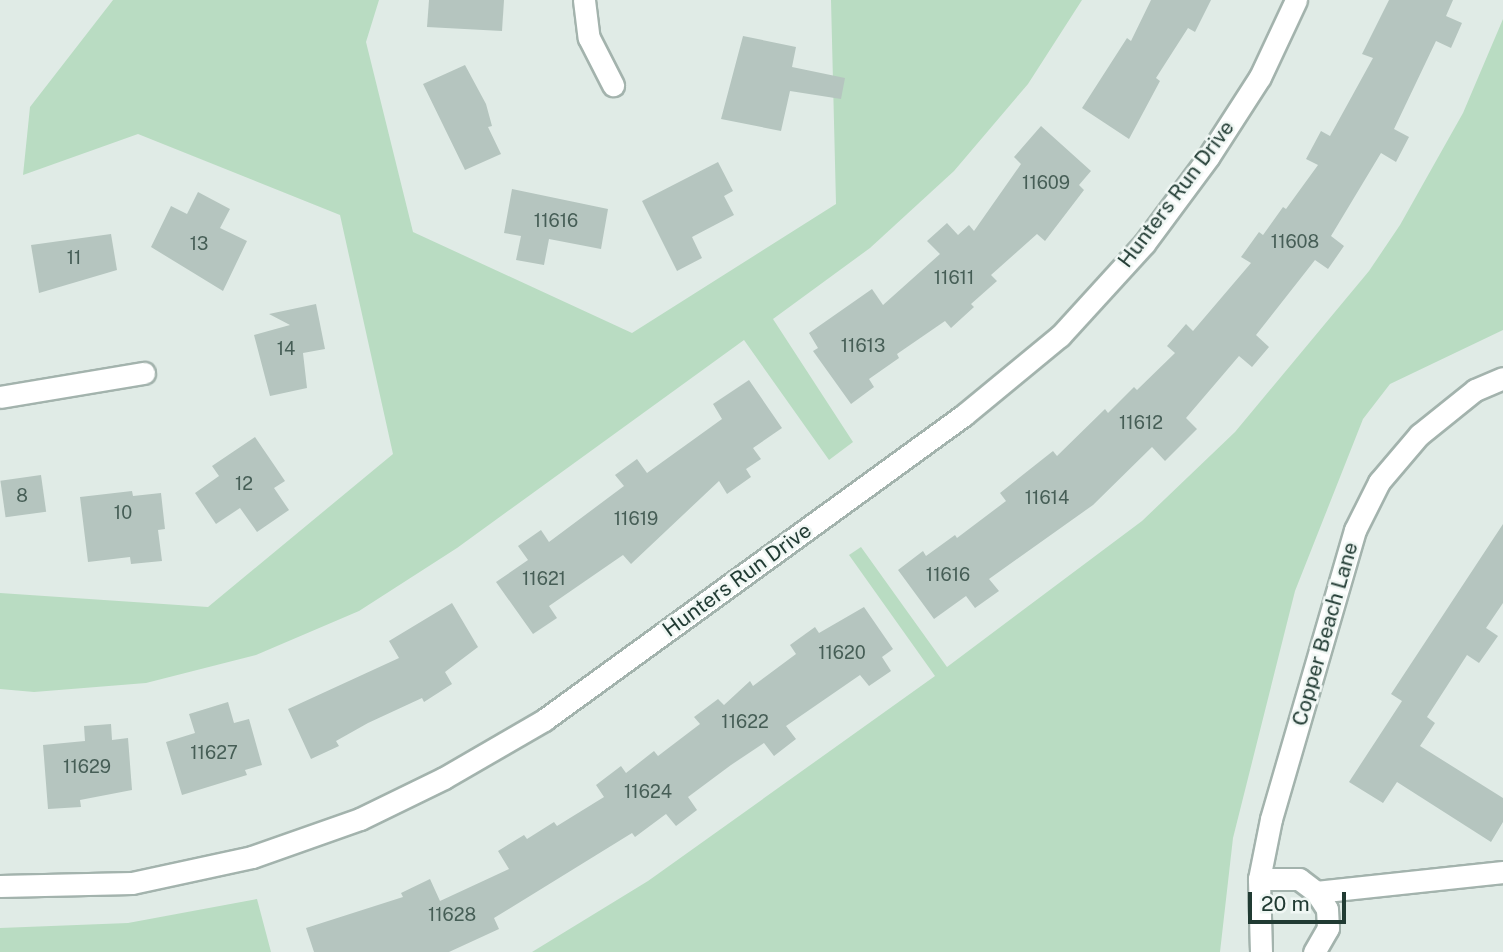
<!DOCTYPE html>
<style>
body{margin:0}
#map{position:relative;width:1503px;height:952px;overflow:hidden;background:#e0ebe6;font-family:"Public Sans",sans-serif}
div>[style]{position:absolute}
.green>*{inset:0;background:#b9dcc2}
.building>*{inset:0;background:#b5c5bf;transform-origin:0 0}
.roads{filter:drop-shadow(2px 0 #a3b3ad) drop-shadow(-2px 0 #a3b3ad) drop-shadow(0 2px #a3b3ad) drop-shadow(0 -2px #a3b3ad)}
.minor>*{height:21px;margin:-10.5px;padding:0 10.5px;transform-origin:10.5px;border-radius:10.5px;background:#fff}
span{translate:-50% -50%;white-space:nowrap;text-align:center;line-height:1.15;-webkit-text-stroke:5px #f0f7f4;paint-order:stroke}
.number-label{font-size:18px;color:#465e56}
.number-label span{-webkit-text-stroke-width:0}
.street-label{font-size:21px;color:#213b33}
.scale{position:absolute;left:1248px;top:892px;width:98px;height:32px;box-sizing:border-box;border:4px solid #213b33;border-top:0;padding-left:9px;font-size:21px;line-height:24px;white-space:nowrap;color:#213b33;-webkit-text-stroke:5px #f0f7f4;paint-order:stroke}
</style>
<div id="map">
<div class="green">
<div style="clip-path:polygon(113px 0,379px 0,366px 42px,413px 232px,632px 333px,836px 204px,831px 0,1082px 0,1028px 84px,954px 171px,870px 248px,773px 319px,853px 442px,829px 460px,744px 340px,457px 548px,359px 611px,256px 655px,146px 683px,34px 692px,0 689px,0 593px,208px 607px,393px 454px,340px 215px,138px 134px,23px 175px,30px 107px)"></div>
<div style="clip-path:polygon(1503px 19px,1503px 330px,1390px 384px,1363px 419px,1295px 591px,1233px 838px,1220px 952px,532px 952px,648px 881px,935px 676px,849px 555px,861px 547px,947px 667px,1142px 521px,1235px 432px,1369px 271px,1400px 225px,1463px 113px)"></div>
<div style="clip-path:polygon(257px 899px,271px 952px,0 952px,0 928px,128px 923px)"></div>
</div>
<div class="building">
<div style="clip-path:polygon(429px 0,504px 0,502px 31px,427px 27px)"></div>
<div style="clip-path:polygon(1151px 0,1211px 0,1195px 32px,1188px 28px,1156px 78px,1160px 81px,1129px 139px,1082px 108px,1127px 38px,1131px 41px)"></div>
<div style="clip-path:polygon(1389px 0,1453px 0,1446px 16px,1462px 23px,1451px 48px,1436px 41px,1394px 129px,1409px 137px,1396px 162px,1381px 153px,1331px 236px,1344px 246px,1328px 269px,1315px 260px,1256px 335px,1269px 347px,1252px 367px,1239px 356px,1186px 418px,1197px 429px,1165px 461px,1152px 447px,1093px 505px,989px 579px,999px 591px,975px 608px,966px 596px,934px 619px,898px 570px,923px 551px,926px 556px,955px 535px,957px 538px,1006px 501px,1000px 493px,1053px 451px,1057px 456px,1105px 409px,1108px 413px,1134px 387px,1137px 390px,1175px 353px,1167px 346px,1186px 324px,1193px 331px,1251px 263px,1241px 257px,1259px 232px,1263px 235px,1283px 207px,1286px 209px,1318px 165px,1306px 159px,1321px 131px,1330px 136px,1373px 58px,1362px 54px)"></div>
<div style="clip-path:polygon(743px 36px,796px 47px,792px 67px,845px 78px,841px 99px,790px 91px,781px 131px,721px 119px)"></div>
<div style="clip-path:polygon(465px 65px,486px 104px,492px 126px,488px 127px,501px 154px,465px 170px,423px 84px)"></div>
<div style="clip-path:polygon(1041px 126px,1091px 171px,1079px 185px,1084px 190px,1045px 241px,1037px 234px,991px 275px,997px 281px,971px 304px,974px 307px,951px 328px,945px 321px,897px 354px,899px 358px,869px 379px,874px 387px,851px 404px,813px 351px,818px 348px,809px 333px,872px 289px,883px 305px,940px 254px,927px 241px,947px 223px,958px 235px,969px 225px,974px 231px,1021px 164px,1014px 157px)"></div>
<div style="clip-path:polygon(718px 162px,733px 191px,724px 196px,734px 215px,692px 237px,702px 258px,677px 271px,642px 201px)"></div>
<div style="clip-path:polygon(512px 189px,608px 209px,601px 249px,549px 239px,544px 265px,516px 260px,521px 236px,504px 233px)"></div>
<div style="clip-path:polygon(198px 192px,230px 209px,220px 228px,247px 241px,223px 291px,151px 247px,171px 206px,187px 214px)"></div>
<div style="clip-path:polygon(111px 234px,117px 270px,39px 293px,31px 245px)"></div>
<div style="clip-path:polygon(316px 304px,325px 349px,303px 353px,307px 388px,270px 396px,254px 335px,290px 325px,269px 314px)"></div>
<div style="clip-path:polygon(749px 380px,782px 428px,753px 448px,761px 459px,746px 469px,751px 477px,727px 494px,719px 481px,631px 564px,623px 555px,549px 606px,557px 618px,533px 634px,496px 582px,528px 560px,518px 546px,541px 530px,549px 542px,624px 486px,615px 475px,637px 459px,647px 473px,722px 419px,713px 404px)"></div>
<div style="clip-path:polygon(255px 437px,285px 481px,274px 488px,289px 510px,257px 532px,240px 508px,216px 524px,195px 493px,219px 476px,212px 466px)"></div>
<div style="left:41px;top:475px;width:37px;height:41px;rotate:82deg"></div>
<div style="clip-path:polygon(132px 491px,133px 496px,161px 493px,165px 529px,158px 530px,162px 561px,131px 564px,130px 557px,88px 562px,80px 497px)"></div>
<div style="clip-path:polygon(1503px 524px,1503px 603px,1486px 628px,1498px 636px,1479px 663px,1467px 655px,1427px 717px,1435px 723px,1420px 746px,1503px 798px,1503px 822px,1491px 842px,1397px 782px,1383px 803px,1349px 782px,1402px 701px,1391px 694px)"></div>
<div style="clip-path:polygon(452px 603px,478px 647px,445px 672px,452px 684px,424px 702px,422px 698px,368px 723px,336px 741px,339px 746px,311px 759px,288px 709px,399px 658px,389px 641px)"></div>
<div style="clip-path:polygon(864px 607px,893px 649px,882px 657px,891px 671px,869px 686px,860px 675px,786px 726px,796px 739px,774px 756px,764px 743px,731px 765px,688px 797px,697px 810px,676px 826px,666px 814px,635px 837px,632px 833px,494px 918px,499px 929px,449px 952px,314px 952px,306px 928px,403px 897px,401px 893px,430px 879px,440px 901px,509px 869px,498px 851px,524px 835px,527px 839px,554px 822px,557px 826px,604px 797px,596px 785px,621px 766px,626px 773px,654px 751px,658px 756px,700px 724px,694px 717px,718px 699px,724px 705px,750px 681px,753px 686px,796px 654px,790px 645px,815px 627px,819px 633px)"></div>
<div style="clip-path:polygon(228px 702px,234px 723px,249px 719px,262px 765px,245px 770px,247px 775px,182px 795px,166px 742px,195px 733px,189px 714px)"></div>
<div style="clip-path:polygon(111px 724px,112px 740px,128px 738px,132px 790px,80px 800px,81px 807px,48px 809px,43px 745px,85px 741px,84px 726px)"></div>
</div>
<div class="roads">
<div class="minor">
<div style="left:584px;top:0;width:38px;rotate:83deg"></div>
<div style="left:589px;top:38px;width:53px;rotate:62.9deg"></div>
<div style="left:0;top:397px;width:146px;rotate:-9.5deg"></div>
<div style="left:1259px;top:879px;width:40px"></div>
<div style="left:1299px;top:879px;width:21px;rotate:37deg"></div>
<div style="left:1316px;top:892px;width:20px;rotate:57deg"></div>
<div style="left:1327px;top:909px;width:19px;rotate:87deg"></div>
<div style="left:1328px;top:928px;width:28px;rotate:120deg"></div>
<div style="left:0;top:886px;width:132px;rotate:-1.3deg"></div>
<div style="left:132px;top:883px;width:123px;rotate:-12.2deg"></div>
<div style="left:252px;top:857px;width:114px;rotate:-19.4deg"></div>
<div style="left:360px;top:819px;width:93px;rotate:-26deg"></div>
<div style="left:444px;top:778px;width:116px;rotate:-30.1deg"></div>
<div style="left:544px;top:720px;width:519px;rotate:-35.99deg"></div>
<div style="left:964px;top:415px;width:124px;rotate:-39.5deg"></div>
<div style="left:1060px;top:336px;width:125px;rotate:-47.6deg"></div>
<div style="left:1144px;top:244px;width:109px;rotate:-53.5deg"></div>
<div style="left:1209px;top:156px;width:94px;rotate:-57.2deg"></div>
<div style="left:1260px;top:77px;width:85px;rotate:-64.9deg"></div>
<div style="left:1316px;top:892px;width:188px;rotate:-6.1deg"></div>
<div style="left:1261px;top:952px;width:73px;rotate:-91.6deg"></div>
<div style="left:1259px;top:879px;width:61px;rotate:-78.7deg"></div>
<div style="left:1271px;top:819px;width:301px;rotate:-73.8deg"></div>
<div style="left:1355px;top:530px;width:54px;rotate:-63.4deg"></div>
<div style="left:1379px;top:482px;width:62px;rotate:-49.6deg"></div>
<div style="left:1419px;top:435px;width:72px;rotate:-38.8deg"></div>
<div style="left:1475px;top:390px;width:30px;rotate:-23deg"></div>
</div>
</div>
<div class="number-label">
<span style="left:1046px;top:183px">11609</span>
<span style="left:556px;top:221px">11616</span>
<span style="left:1295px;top:242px">11608</span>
<span style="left:199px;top:244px">13</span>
<span style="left:74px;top:258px">11</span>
<span style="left:954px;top:278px">11611</span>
<span style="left:863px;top:346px">11613</span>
<span style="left:286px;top:349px">14</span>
<span style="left:1141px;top:423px">11612</span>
<span style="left:244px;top:484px">12</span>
<span style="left:22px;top:496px">8</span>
<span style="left:1047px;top:498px">11614</span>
<span style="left:123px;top:513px">10</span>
<span style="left:636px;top:519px">11619</span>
<span style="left:948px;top:575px">11616</span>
<span style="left:544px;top:579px">11621</span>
<span style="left:842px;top:653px">11620</span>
<span style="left:745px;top:722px">11622</span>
<span style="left:214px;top:753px">11627</span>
<span style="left:87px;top:767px">11629</span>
<span style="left:648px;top:792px">11624</span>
<span style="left:452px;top:915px">11628</span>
</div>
<div class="street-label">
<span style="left:1176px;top:194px;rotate:-53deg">Hunters Run Drive</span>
<span style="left:737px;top:580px;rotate:-36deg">Hunters Run Drive</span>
<span style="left:1325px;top:634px;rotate:-74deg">Copper Beach Lane</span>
</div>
<div class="scale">20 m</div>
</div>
